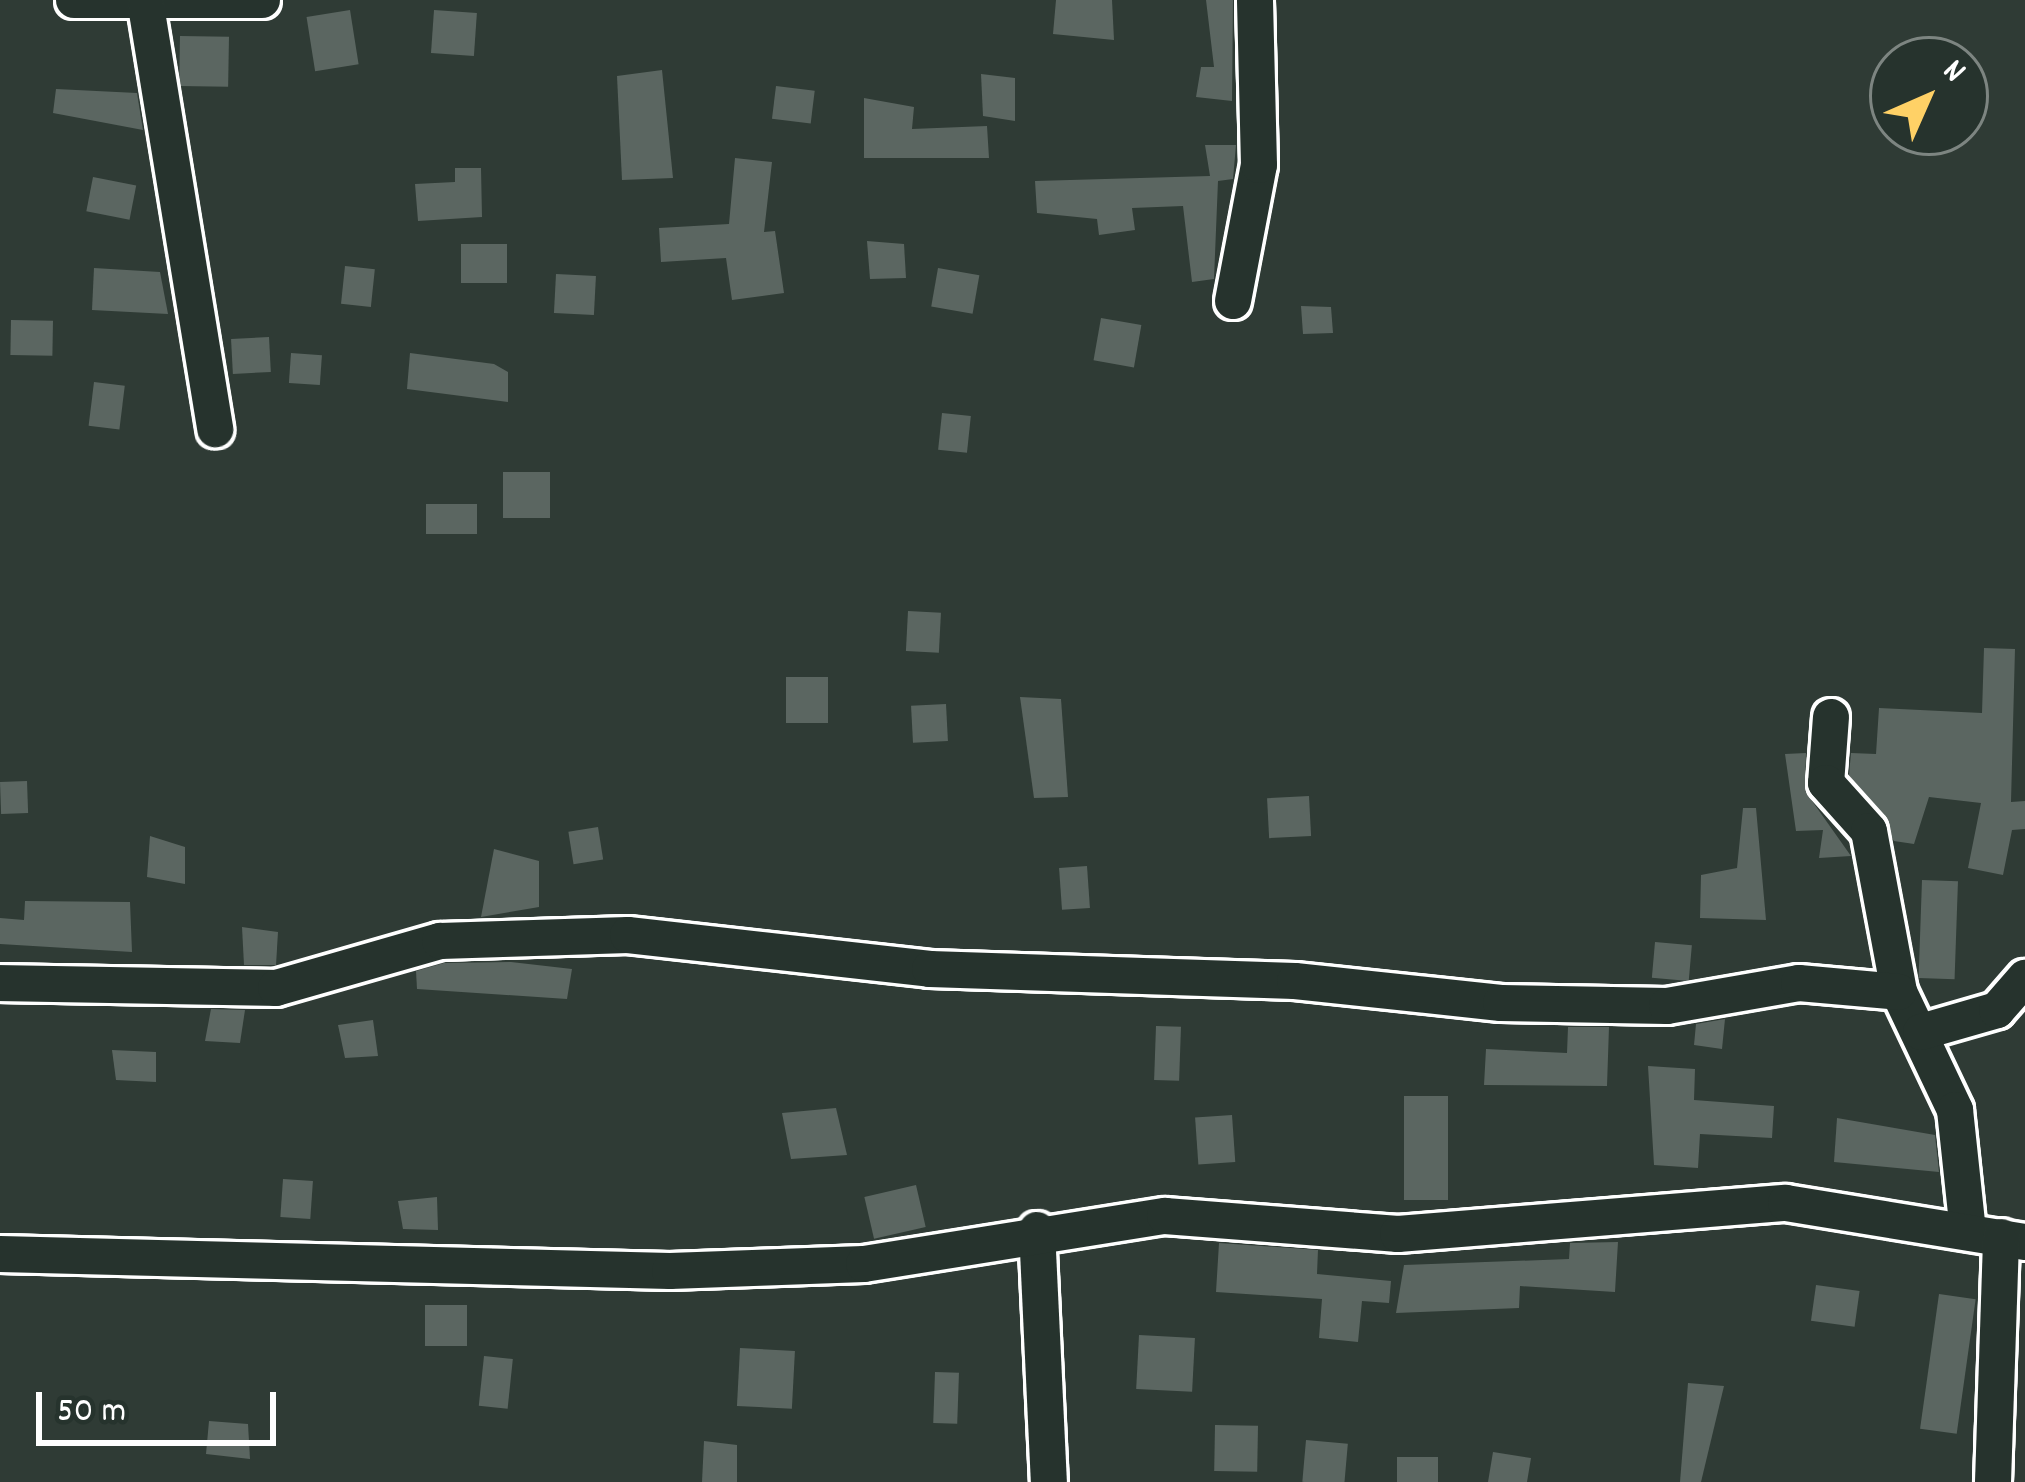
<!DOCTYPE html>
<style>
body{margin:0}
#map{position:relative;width:2025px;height:1482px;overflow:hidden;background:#2f3b35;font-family:Dekko,sans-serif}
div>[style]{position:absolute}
.building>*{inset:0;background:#5b6661;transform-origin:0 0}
.roads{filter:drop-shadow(3px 0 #fff) drop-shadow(-3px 0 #fff) drop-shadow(0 3px #fff) drop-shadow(0 -3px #fff)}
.street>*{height:36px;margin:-18px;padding:0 18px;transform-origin:18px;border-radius:18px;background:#26332d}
span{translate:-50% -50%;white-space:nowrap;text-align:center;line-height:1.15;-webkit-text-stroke:9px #26332d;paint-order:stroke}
.north{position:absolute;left:1869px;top:36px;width:120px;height:120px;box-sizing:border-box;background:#26332d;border:3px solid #7d8581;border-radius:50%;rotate:45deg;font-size:33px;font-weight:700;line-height:48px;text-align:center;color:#fff}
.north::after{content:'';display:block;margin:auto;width:42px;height:54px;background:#ffd166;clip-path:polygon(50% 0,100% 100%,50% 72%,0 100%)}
.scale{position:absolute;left:36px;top:1392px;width:240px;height:54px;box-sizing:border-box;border:6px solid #fff;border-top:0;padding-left:15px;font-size:36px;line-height:42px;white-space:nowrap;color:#fff;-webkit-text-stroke:9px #26332d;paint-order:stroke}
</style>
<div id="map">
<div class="building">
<div style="clip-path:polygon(1056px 0,1112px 0,1114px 40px,1053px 34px)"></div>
<div style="clip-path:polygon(1206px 0,1233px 0,1232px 101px,1196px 97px,1201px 67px,1214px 67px)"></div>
<div style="left:350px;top:10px;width:55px;height:44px;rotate:81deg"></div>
<div style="left:434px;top:10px;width:43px;height:43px;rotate:4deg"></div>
<div style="left:180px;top:36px;width:49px;height:50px;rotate:1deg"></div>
<div style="clip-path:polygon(662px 70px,673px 178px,622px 180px,617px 76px)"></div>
<div style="clip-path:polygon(981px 74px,1015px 78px,1015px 121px,983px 116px)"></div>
<div style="left:776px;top:86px;width:39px;height:33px;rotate:7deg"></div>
<div style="clip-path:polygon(56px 89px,137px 93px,143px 130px,53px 113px)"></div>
<div style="clip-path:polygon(864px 98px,914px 107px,912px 129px,987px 126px,989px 158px,864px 158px)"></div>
<div style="clip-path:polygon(1205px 145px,1236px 145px,1233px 179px,1218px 181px,1214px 279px,1192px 282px,1183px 206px,1132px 208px,1135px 230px,1099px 235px,1097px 219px,1037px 213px,1035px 181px,1210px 176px)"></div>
<div style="clip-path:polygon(735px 158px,772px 162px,764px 232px,775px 231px,784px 293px,732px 300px,726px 258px,661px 262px,659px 228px,729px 224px)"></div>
<div style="clip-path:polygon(455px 168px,481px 168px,482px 217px,418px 221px,415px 184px,455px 182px)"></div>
<div style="left:93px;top:177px;width:44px;height:35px;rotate:11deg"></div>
<div style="clip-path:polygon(867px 241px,904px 244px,906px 278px,870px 279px)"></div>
<div style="left:461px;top:244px;width:46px;height:39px"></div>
<div style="left:345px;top:266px;width:30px;height:38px;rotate:6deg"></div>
<div style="clip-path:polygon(94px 268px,160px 272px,168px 314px,92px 310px)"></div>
<div style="left:938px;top:268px;width:42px;height:39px;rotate:10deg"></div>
<div style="left:556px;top:274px;width:40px;height:39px;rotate:3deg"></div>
<div style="clip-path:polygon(1301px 306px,1331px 307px,1333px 333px,1303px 334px)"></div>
<div style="left:1101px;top:318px;width:41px;height:43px;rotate:10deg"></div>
<div style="left:11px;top:320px;width:42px;height:35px;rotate:1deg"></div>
<div style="left:269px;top:337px;width:35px;height:38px;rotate:87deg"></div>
<div style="left:291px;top:353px;width:31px;height:30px;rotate:4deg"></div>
<div style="clip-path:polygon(410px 353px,494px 364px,508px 372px,508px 402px,407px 389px)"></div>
<div style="left:94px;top:382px;width:31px;height:44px;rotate:7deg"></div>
<div style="left:942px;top:413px;width:29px;height:37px;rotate:6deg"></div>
<div style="left:503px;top:472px;width:47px;height:46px"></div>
<div style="left:426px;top:504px;width:51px;height:30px"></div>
<div style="left:908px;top:611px;width:33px;height:40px;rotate:3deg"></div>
<div style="clip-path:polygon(1984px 648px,2015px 649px,2011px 802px,2025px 801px,2025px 829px,2012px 830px,2003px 875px,1968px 868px,1981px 803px,1929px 797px,1914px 844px,1894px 841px,1849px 775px,1851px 753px,1876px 754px,1879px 708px,1982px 713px)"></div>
<div style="left:786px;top:677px;width:42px;height:46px"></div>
<div style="clip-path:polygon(1020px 697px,1061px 699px,1068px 797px,1034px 798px)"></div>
<div style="left:946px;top:704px;width:37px;height:35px;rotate:87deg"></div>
<div style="clip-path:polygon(1806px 753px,1805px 791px,1851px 856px,1819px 858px,1823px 830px,1796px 831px,1785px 754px)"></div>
<div style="left:27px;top:781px;width:32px;height:27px;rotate:88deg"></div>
<div style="left:1309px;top:796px;width:40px;height:42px;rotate:87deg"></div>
<div style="clip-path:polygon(1743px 808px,1756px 808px,1766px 920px,1700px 918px,1701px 875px,1737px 868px)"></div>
<div style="left:598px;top:827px;width:33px;height:30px;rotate:81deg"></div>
<div style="clip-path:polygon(150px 836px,185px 847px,185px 884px,147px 877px)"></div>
<div style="clip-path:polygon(494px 849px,539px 861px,539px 907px,481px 917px)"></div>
<div style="left:1087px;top:866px;width:42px;height:28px;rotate:86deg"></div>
<div style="left:1922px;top:880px;width:36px;height:98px;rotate:2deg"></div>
<div style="clip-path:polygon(25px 901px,130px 902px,132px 952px,0 944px,0 918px,24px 920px)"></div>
<div style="clip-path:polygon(242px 927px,278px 932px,276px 965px,244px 965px)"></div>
<div style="left:1655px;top:942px;width:37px;height:36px;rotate:5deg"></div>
<div style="clip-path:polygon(511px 962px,572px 969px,567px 999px,417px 989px,416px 971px,444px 963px)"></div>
<div style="clip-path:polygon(211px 1009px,245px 1010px,240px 1043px,205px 1041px)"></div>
<div style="clip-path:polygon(1725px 1019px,1722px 1049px,1694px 1045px,1696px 1024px)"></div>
<div style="clip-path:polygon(373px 1020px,378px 1056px,345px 1058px,338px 1025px)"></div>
<div style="left:1156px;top:1026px;width:25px;height:54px;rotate:2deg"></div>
<div style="clip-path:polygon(1568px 1027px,1609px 1027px,1607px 1086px,1484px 1085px,1486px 1049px,1567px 1053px)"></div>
<div style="clip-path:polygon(112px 1050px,156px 1052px,156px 1082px,116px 1080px)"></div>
<div style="clip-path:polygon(1648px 1066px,1695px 1069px,1694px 1100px,1774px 1106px,1772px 1138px,1700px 1134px,1698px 1168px,1654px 1165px)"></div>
<div style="left:1404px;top:1096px;width:44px;height:104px"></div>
<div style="clip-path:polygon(836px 1108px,847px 1155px,791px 1159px,782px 1113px)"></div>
<div style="left:1232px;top:1115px;width:47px;height:37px;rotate:86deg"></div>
<div style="clip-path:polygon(1837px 1118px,1935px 1135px,1939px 1172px,1834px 1162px)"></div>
<div style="left:283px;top:1179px;width:30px;height:38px;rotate:4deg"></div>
<div style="left:916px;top:1185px;width:43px;height:53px;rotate:77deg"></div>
<div style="clip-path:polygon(437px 1197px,438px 1230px,403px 1229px,398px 1201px)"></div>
<div style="clip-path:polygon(1618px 1242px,1615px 1292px,1520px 1286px,1519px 1308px,1396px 1313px,1404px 1265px,1569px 1259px,1570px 1243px)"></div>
<div style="clip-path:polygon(1219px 1243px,1318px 1250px,1317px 1274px,1391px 1281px,1389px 1303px,1362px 1301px,1358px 1342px,1319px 1338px,1322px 1299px,1216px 1292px)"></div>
<div style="left:1816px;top:1285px;width:44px;height:36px;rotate:8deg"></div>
<div style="left:1939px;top:1294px;width:37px;height:136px;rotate:8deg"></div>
<div style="left:425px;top:1305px;width:42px;height:41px"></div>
<div style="left:1139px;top:1335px;width:56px;height:54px;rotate:3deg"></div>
<div style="left:740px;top:1348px;width:55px;height:58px;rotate:3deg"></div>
<div style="left:484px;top:1356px;width:29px;height:50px;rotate:6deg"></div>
<div style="left:935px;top:1372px;width:24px;height:51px;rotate:2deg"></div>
<div style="clip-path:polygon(1688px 1383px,1724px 1386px,1701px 1482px,1680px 1482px)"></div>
<div style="clip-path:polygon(209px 1421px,248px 1424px,250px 1459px,206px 1454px)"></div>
<div style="left:1215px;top:1425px;width:43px;height:46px;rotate:1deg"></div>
<div style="left:1306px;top:1440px;width:42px;height:42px;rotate:5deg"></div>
<div style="clip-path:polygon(704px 1441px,737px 1445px,737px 1482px,702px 1482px)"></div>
<div style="clip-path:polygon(1493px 1452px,1531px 1458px,1527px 1482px,1488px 1482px)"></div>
<div style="left:1397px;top:1457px;width:41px;height:25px"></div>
</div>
<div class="roads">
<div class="street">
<div style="left:74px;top:0;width:188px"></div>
<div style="left:146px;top:6px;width:429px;rotate:80.7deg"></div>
<div style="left:1233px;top:301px;width:138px;rotate:-79.2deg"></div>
<div style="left:1259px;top:165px;width:165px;rotate:-91.4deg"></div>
<div style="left:1831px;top:717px;width:66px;rotate:94.3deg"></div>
<div style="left:1826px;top:783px;width:64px;rotate:48.1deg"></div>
<div style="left:1869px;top:831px;width:164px;rotate:79.4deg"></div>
<div style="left:1899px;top:992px;width:131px;rotate:64.6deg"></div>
<div style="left:1955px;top:1110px;width:123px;rotate:83.9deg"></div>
<div style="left:0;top:983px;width:276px;rotate:1deg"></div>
<div style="left:276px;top:988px;width:171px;rotate:-16deg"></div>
<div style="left:440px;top:941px;width:188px;rotate:-1.8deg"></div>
<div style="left:628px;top:935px;width:304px;rotate:6.4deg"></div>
<div style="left:930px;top:969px;width:365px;rotate:1.9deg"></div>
<div style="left:1295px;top:981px;width:207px;rotate:6.1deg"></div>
<div style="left:1501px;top:1003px;width:166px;rotate:1deg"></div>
<div style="left:1667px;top:1006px;width:134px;rotate:-9.9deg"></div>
<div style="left:1799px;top:983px;width:100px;rotate:5.1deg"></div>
<div style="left:1921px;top:1032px;width:79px;rotate:-16.1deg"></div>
<div style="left:1997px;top:1010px;width:43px;rotate:-48.8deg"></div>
<div style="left:1037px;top:1230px;width:252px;rotate:87.3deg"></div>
<div style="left:0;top:1254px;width:670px;rotate:1.45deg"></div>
<div style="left:670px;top:1271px;width:194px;rotate:-2.1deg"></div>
<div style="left:864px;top:1264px;width:305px;rotate:-9.1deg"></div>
<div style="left:1165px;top:1216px;width:234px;rotate:4.4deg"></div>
<div style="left:1398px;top:1234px;width:389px;rotate:-4.6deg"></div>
<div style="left:1786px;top:1203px;width:242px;rotate:9.3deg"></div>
<div style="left:1993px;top:1482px;width:245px;rotate:-88.1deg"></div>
</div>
</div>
<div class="north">N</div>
<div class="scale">50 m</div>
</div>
